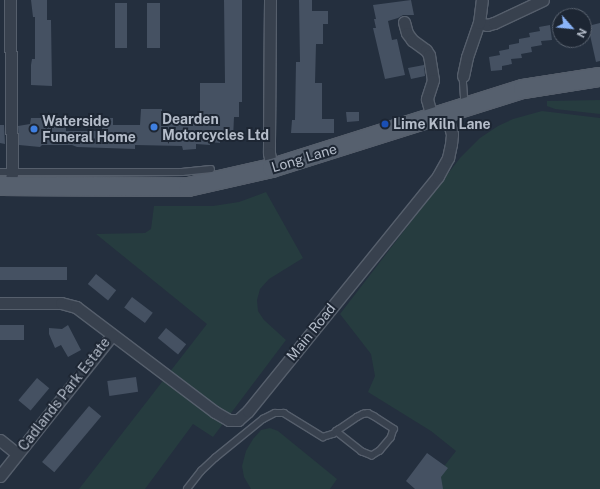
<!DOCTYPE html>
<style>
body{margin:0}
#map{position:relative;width:600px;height:489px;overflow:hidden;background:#242f3e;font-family:"Public Sans",sans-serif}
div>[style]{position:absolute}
.green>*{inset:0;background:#263c3f}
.building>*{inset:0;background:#455162;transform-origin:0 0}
.roads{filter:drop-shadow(1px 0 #565f6c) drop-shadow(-1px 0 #565f6c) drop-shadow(0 1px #565f6c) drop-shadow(0 -1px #565f6c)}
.service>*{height:5.5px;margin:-2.75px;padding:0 2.75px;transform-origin:2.75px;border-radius:2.75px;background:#38414e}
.minor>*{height:11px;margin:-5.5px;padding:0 5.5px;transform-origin:5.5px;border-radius:5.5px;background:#38414e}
.primary>*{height:18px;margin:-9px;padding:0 9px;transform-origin:9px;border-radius:9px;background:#56606e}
.dots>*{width:11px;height:11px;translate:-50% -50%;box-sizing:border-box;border:2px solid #1d2633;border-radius:50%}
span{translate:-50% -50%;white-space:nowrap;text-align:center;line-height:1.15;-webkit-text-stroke:4px #1d2633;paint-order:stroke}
.poi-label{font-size:14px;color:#b4bcc9;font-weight:700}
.left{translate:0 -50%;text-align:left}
.street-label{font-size:14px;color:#b4bcc9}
.north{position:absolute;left:552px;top:8px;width:40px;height:40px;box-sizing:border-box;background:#1d2633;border:1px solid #59626f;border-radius:50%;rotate:117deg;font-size:11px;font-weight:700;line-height:16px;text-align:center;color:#b4bcc9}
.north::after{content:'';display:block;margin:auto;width:14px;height:18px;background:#8ab4f8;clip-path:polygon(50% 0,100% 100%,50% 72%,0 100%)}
</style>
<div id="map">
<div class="green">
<div style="clip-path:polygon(600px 100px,600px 114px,555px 109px,547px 106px,547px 101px)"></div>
<div style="clip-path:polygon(542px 111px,600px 118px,600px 489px,441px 489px,438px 474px,456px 451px,431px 431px,368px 392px,375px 376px,371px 354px,340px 314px,460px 158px,480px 138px,498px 126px,513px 119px)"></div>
<div style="clip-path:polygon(266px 192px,303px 258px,269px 279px,260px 289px,257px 300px,258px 311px,264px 320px,286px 340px,213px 437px,193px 424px,145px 489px,79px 489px,207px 324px,96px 234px,145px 233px,151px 229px,154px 206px,213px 206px,239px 202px)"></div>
<div style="clip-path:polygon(270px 428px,278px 431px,337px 479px,330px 489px,251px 489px,244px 477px,242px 466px,246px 451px,253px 439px,261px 430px)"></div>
</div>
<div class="building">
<div style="clip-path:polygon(31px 0,47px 0,47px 20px,51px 20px,52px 86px,31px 85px,31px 65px,32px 59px,35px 59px,35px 17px,33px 17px)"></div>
<div style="clip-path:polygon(224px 0,242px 0,242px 102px,239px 102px,239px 117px,234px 117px,233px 139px,220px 138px,220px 143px,210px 142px,210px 145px,196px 144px,196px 149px,183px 150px,182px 146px,135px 145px,135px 149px,77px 147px,72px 145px,42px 145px,40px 147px,19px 145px,18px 126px,30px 124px,31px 118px,44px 118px,43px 121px,66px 122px,66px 131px,102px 131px,102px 118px,113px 118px,113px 125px,140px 125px,141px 109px,162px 109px,162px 121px,200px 120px,200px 83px,225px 83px)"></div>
<div style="clip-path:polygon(299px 0,312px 0,312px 11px,328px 11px,328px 24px,323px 24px,323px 44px,316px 44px,315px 83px,322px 83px,322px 119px,334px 119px,334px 133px,291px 133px,292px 120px,295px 120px,296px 62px,300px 62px)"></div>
<div style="clip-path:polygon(411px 0,414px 15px,403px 15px,398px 18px,388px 21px,392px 40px,397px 39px,405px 75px,385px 79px,373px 28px,376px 28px,374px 19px,376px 19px,373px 5px)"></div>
<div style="left:115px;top:3px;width:12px;height:45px"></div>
<div style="left:147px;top:3px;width:13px;height:45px"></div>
<div style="clip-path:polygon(600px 23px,600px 61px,596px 62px,588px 26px)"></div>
<div style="clip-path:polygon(550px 25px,552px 40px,541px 41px,542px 45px,531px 47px,532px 52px,521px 54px,522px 58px,511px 59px,512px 64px,502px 66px,502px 70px,491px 71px,489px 57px,500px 55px,499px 51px,509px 49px,509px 45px,519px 43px,519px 39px,530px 37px,529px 33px,540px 31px,539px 27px)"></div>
<div style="clip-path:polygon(424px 65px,425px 76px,411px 79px,408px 68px)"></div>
<div style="clip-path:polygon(346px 112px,359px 112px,359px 121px,347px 122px)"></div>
<div style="clip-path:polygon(0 125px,4px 125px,5px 144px,0 143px)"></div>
<div style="left:0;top:267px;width:67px;height:13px"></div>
<div style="left:96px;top:274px;width:26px;height:13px;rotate:39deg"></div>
<div style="left:132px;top:297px;width:26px;height:13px;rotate:37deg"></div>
<div style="left:0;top:325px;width:24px;height:15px"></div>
<div style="clip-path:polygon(68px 325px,81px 350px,68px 357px,61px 345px,55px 348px,49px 334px,49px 328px,62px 329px)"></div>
<div style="left:166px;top:328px;width:26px;height:13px;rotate:39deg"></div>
<div style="left:136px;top:377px;width:15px;height:29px;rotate:82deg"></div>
<div style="left:37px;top:378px;width:16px;height:29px;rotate:40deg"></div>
<div style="left:89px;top:406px;width:16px;height:73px;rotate:40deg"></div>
<div style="clip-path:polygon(427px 453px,448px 468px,441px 477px,443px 489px,415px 489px,406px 481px)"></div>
</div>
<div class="roads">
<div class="service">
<div style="left:463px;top:76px;width:29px;rotate:86deg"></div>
<div style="left:0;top:172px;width:182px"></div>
<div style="left:182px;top:172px;width:29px;rotate:-6deg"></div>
<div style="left:187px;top:489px;width:23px;rotate:-52deg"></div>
<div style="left:201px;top:471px;width:19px;rotate:-43deg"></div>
<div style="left:215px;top:458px;width:62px;rotate:-39.1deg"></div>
<div style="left:263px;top:419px;width:13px;rotate:-27deg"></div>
<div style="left:275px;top:413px;width:9px"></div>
<div style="left:284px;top:413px;width:46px;rotate:31.6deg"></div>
<div style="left:323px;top:437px;width:10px;rotate:-17deg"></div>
<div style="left:333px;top:434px;width:4px;rotate:-34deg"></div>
<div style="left:336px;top:432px;width:3px;rotate:-45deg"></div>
<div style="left:338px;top:430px;width:23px;rotate:-34deg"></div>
<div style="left:357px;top:417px;width:7px;rotate:-27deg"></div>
<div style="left:363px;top:414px;width:5px;rotate:-11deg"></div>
<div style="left:368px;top:413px;width:7px;rotate:27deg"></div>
<div style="left:374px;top:416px;width:24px;rotate:33deg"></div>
<div style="left:394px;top:429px;width:9px;rotate:108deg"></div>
<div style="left:391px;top:438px;width:17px;rotate:130deg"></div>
<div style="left:380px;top:451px;width:9px;rotate:148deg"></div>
<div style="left:372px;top:456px;width:11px;rotate:-158deg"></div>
<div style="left:362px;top:452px;width:33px;rotate:-142deg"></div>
</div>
<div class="minor">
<div style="left:270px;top:0;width:153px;rotate:90.4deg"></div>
<div style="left:269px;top:153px;width:15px;rotate:79deg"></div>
<div style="left:404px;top:22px;width:11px;rotate:75deg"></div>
<div style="left:407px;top:33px;width:9px;rotate:54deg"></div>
<div style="left:412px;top:40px;width:17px;rotate:36deg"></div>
<div style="left:426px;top:50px;width:6px;rotate:59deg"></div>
<div style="left:429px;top:55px;width:25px;rotate:81deg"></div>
<div style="left:433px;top:80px;width:20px;rotate:108deg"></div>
<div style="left:427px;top:99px;width:20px;rotate:75deg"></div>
<div style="left:479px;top:23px;width:8px;rotate:14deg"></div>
<div style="left:487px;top:25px;width:7px;rotate:-16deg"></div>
<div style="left:494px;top:23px;width:54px;rotate:-25.1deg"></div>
<div style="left:463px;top:76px;width:19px;rotate:-78deg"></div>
<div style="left:467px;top:57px;width:36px;rotate:-71deg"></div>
<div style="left:479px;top:23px;width:23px;rotate:-83deg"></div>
<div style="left:10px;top:186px;width:13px;rotate:-81deg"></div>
<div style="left:12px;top:173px;width:173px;rotate:-90.7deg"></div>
<div style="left:0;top:303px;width:61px"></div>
<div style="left:61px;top:303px;width:16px;rotate:15deg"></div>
<div style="left:76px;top:307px;width:174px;rotate:37.1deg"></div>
<div style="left:215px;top:412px;width:16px;rotate:30deg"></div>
<div style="left:229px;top:420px;width:9px"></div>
<div style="left:238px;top:420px;width:13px;rotate:-42deg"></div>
<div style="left:248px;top:411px;width:302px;rotate:-51deg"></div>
<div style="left:438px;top:176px;width:21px;rotate:-61deg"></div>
<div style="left:448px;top:158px;width:14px;rotate:-78deg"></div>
<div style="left:451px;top:144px;width:10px;rotate:-84deg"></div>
<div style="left:452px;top:134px;width:22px;rotate:-106deg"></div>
<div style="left:0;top:440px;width:22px;rotate:39deg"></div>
<div style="left:0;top:476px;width:180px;rotate:-51.5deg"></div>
</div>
<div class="primary">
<div style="left:0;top:186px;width:188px;rotate:0.3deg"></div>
<div style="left:188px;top:187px;width:86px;rotate:-12.7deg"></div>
<div style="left:272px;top:168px;width:263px;rotate:-17.5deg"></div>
<div style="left:523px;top:89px;width:78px;rotate:-8.9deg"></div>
</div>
</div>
<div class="dots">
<div style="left:385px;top:124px;background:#1a4fb4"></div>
<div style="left:154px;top:127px;background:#3f7fe0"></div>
<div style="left:34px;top:129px;background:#3f7fe0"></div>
</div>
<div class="poi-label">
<span class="left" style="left:162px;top:127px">Dearden<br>Motorcycles Ltd</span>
<span class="left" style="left:42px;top:129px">Waterside<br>Funeral Home</span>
<span class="left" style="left:393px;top:124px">Lime Kiln Lane</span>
</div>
<div class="street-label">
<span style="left:304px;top:158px;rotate:-17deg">Long Lane</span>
<span style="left:311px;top:332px;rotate:-51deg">Main Road</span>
<span style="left:64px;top:394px;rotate:-52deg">Cadlands Park Estate</span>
</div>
<div class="north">N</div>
</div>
